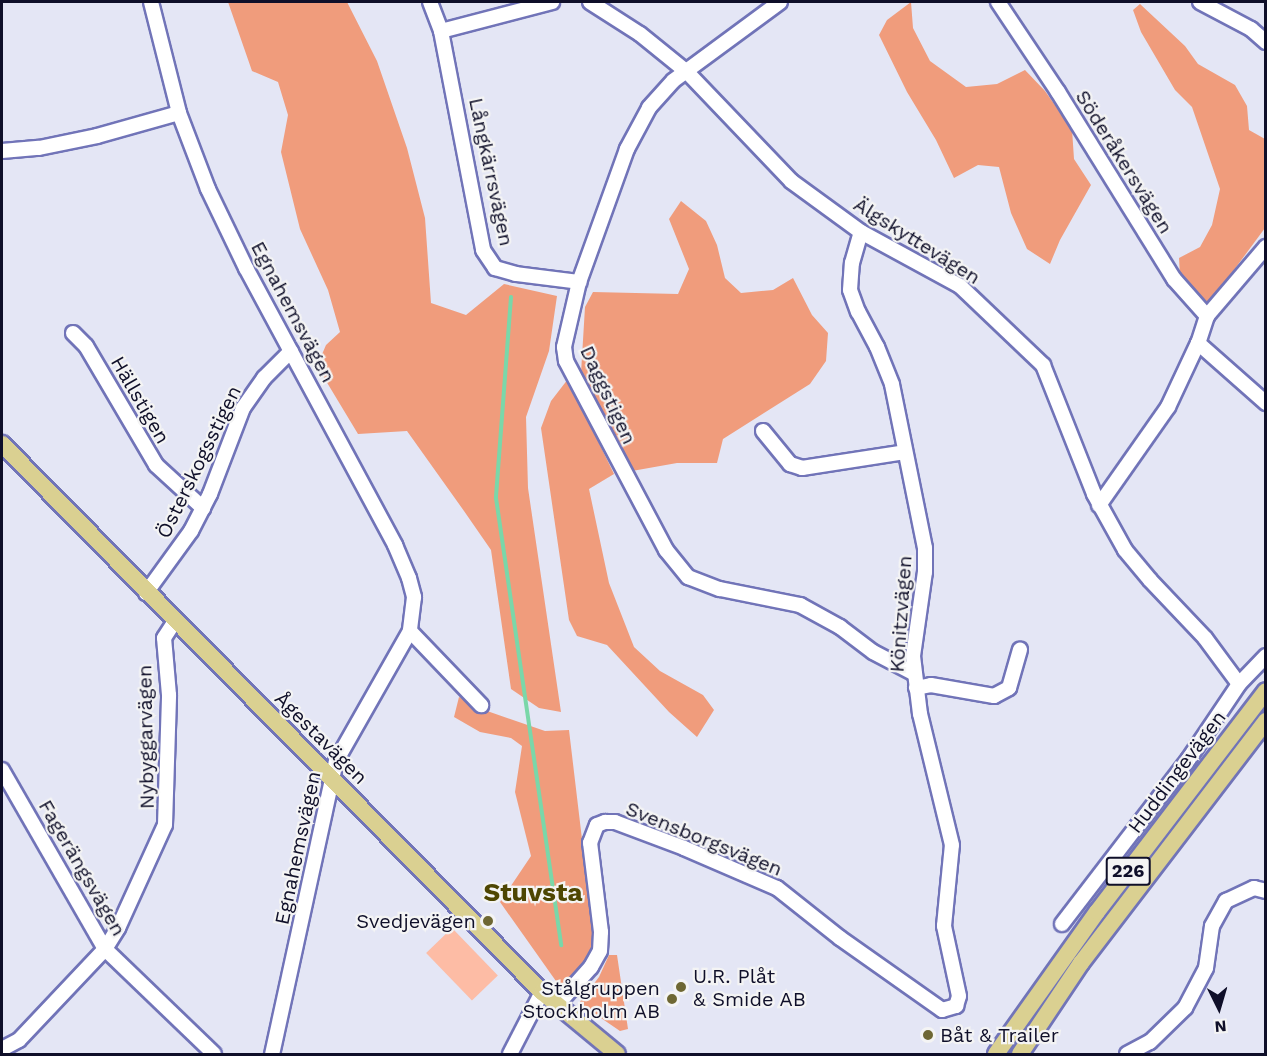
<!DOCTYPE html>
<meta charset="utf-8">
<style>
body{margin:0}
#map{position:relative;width:1267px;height:1056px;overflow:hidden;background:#e4e6f5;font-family:"Work Sans",sans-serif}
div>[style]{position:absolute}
.green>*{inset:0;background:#fdbca5;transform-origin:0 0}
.forest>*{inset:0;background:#f09c7c}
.stream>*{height:4px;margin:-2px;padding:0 2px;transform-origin:2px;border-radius:2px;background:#7ad7a9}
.roads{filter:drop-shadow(2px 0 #7174b8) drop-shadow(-2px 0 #7174b8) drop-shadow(0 2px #7174b8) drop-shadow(0 -2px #7174b8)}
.minor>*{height:14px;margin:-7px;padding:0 7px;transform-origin:7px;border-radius:7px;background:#fff}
.major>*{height:16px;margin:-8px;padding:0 8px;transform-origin:8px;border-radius:8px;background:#dad091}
.dots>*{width:16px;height:16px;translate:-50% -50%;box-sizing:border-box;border:3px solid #f4f4f4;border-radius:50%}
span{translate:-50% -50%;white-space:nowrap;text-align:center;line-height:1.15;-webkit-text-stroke:4.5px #f4f4f4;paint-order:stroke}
.shield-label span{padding:2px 4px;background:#f4f4f4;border:2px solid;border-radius:4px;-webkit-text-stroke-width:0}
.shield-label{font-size:18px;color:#0f0f29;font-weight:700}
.street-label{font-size:20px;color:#0f0f29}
.poi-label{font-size:20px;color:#0f0f29}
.right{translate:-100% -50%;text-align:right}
.left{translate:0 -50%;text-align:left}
.district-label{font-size:26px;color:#4e4602;font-weight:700}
.frame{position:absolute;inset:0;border:3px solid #0f0f29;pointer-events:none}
.north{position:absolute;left:1189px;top:978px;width:60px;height:60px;-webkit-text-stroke:4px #f4f4f4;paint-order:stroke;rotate:175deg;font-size:16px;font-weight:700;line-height:24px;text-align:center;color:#0f0f29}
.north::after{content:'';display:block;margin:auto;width:21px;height:27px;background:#0f0f29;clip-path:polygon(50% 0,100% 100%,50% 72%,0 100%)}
</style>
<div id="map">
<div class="green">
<div style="left:452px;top:928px;width:66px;height:36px;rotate:46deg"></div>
</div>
<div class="forest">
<div style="clip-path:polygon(228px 2px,347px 2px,377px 61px,407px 148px,425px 218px,431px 303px,466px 315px,504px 284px,557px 296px,549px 351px,526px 417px,528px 488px,561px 712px,539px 708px,511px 689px,491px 550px,464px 511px,407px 431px,358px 434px,317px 366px,326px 345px,340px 332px,328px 290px,300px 229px,281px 152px,288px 115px,278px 82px,252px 71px)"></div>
<div style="clip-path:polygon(911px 2px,913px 28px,930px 61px,966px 87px,997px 84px,1025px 70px,1045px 91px,1072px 129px,1074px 159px,1091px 185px,1060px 240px,1050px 264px,1027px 249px,1011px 213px,999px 167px,978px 165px,954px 178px,936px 140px,907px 92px,879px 35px,887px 20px)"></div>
<div style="clip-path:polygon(1140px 4px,1185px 46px,1198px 64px,1235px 85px,1247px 106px,1249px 130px,1265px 139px,1265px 228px,1208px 305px,1198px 298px,1180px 276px,1179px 258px,1200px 247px,1212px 225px,1220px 189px,1192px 107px,1175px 90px,1141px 32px,1133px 10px)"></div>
<div style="clip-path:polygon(681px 201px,706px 221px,717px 245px,725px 278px,741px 293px,773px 290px,793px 278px,812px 315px,828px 333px,826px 361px,810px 384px,723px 439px,717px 463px,677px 463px,632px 471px,581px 373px,585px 307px,593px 292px,678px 294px,689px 269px,669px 219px)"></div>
<div style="clip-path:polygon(568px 379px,614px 474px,589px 489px,609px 583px,634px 647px,660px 671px,703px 695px,714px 710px,697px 737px,669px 712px,607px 645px,577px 636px,569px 620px,541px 428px,551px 401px)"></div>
<div style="clip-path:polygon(459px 697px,490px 712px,545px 731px,569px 730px,584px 856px,596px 927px,587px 965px,563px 991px,500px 902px,531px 856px,515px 792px,522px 746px,511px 738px,480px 732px,454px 717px)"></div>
<div style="clip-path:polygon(609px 955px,617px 955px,628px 1029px,620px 1031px,579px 1003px,599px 977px)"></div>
</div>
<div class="stream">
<div style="left:511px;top:297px;width:202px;rotate:94.3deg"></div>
<div style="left:496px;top:498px;width:452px;rotate:81.7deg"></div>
</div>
<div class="roads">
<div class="minor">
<div style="left:151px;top:2px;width:114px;rotate:75.8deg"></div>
<div style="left:179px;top:113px;width:81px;rotate:69.1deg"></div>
<div style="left:208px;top:189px;width:88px;rotate:64.3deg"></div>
<div style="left:246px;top:268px;width:315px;rotate:61.7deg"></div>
<div style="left:395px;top:545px;width:36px;rotate:67deg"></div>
<div style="left:409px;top:578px;width:20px;rotate:75deg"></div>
<div style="left:414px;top:597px;width:34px;rotate:97deg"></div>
<div style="left:410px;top:631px;width:150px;rotate:119.6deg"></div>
<div style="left:336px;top:761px;width:300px;rotate:102.3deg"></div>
<div style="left:430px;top:2px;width:31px;rotate:69deg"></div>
<div style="left:441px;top:31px;width:223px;rotate:79.1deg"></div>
<div style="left:483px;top:250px;width:22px;rotate:56deg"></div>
<div style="left:495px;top:268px;width:22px;rotate:16deg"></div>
<div style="left:516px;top:274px;width:64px;rotate:7.2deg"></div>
<div style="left:590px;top:2px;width:59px;rotate:32.6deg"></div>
<div style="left:640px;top:34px;width:60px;rotate:39deg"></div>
<div style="left:687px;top:72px;width:151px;rotate:46.3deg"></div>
<div style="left:791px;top:181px;width:87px;rotate:36.1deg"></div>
<div style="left:861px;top:232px;width:113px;rotate:28.6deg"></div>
<div style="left:960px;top:286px;width:115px;rotate:43.6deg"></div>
<div style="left:1043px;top:365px;width:139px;rotate:68.4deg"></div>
<div style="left:1094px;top:494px;width:64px;rotate:61deg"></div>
<div style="left:1125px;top:550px;width:39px;rotate:50deg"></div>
<div style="left:1150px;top:580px;width:80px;rotate:46.5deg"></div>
<div style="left:1205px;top:638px;width:57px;rotate:53.5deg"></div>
<div style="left:780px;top:2px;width:133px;rotate:143.6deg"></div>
<div style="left:673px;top:81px;width:36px;rotate:132deg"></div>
<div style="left:649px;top:108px;width:47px;rotate:118.2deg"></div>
<div style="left:627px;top:149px;width:141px;rotate:109.8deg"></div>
<div style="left:579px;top:282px;width:67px;rotate:103deg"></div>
<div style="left:564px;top:347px;width:14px;rotate:82deg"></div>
<div style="left:566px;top:361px;width:214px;rotate:62.1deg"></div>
<div style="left:666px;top:550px;width:35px;rotate:51deg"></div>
<div style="left:688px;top:577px;width:34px;rotate:21deg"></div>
<div style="left:720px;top:589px;width:82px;rotate:11.3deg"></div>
<div style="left:800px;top:605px;width:46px;rotate:28.8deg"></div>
<div style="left:840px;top:627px;width:41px;rotate:37.1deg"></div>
<div style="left:873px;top:652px;width:47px;rotate:27.6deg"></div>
<div style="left:998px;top:2px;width:108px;rotate:56.3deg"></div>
<div style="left:1058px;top:92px;width:220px;rotate:58.2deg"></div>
<div style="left:1174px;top:279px;width:50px;rotate:48.3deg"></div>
<div style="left:1207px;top:316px;width:28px;rotate:108deg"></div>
<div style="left:1198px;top:343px;width:71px;rotate:115.1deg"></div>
<div style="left:1168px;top:407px;width:120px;rotate:125.1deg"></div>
<div style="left:1200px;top:2px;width:58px;rotate:27.9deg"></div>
<div style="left:1251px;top:29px;width:20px;rotate:41deg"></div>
<div style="left:441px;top:31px;width:115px;rotate:-14.6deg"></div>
<div style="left:2px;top:151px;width:37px;rotate:-5deg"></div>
<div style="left:39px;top:148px;width:59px;rotate:-11.7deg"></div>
<div style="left:97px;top:136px;width:85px;rotate:-15.7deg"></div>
<div style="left:1207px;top:316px;width:91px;rotate:-49.5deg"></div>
<div style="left:73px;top:333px;width:18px;rotate:45deg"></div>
<div style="left:86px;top:346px;width:138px;rotate:59.5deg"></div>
<div style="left:156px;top:465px;width:64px;rotate:42.5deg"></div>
<div style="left:1198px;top:343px;width:91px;rotate:41.4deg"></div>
<div style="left:763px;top:431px;width:43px;rotate:50.7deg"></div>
<div style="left:790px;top:464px;width:13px;rotate:18deg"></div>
<div style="left:802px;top:468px;width:104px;rotate:-8.8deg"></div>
<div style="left:146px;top:593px;width:77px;rotate:-54deg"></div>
<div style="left:191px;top:531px;width:42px;rotate:-62.8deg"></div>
<div style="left:210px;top:494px;width:92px;rotate:-69deg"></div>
<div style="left:243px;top:408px;width:37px;rotate:-55deg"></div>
<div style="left:264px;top:378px;width:38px;rotate:-45deg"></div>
<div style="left:410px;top:631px;width:103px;rotate:46.2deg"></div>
<div style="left:916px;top:688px;width:15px;rotate:-11deg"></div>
<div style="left:931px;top:685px;width:64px;rotate:9.9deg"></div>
<div style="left:994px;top:696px;width:17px;rotate:-28deg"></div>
<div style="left:1009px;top:688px;width:40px;rotate:-74deg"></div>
<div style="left:2px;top:770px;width:207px;rotate:60.1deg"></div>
<div style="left:105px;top:949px;width:151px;rotate:43.9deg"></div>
<div style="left:1062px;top:924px;width:207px;rotate:-52.5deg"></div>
<div style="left:1188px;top:760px;width:92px;rotate:-56.1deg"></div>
<div style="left:1239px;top:684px;width:39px;rotate:-46deg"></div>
<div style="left:557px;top:1005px;width:51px;rotate:-48.2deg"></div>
<div style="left:591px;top:967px;width:18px;rotate:-61deg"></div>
<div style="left:600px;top:951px;width:19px;rotate:-87deg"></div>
<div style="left:601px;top:932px;width:90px;rotate:-97deg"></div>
<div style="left:590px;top:843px;width:19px;rotate:-69deg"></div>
<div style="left:597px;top:825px;width:9px;rotate:-21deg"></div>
<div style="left:605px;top:822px;width:10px"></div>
<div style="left:615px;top:822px;width:74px;rotate:20.6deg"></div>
<div style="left:684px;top:848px;width:101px;rotate:23.3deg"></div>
<div style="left:777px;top:888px;width:80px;rotate:38.4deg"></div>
<div style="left:840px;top:938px;width:125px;rotate:35.2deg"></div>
<div style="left:942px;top:1010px;width:15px;rotate:-16deg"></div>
<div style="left:956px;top:1006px;width:10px;rotate:-73deg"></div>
<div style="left:959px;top:996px;width:72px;rotate:-102.1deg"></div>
<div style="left:944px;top:926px;width:81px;rotate:-84.4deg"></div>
<div style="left:952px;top:845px;width:135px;rotate:-103.7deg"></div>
<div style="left:920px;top:714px;width:58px;rotate:-96.9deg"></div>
<div style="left:913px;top:656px;width:85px;rotate:-81.9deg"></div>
<div style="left:925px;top:572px;width:24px;rotate:-90deg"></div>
<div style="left:925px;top:548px;width:167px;rotate:-101.4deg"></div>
<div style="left:892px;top:384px;width:40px;rotate:-112deg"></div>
<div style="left:877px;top:347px;width:40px;rotate:-118deg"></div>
<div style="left:858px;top:312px;width:23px;rotate:-110deg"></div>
<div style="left:850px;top:290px;width:27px;rotate:-86deg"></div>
<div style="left:852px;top:263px;width:32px;rotate:-74deg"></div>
<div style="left:2px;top:1049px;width:19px;rotate:-28deg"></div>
<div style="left:19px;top:1040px;width:125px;rotate:-46.6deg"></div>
<div style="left:105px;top:949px;width:25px;rotate:-58deg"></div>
<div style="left:118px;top:928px;width:113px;rotate:-65.5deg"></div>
<div style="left:165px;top:825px;width:130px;rotate:-88.2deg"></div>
<div style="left:169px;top:695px;width:57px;rotate:-95deg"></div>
<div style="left:164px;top:638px;width:20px;rotate:-57deg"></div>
<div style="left:510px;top:1054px;width:70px;rotate:-62.7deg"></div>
<div style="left:1127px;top:1054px;width:26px;rotate:-28deg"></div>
<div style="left:1150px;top:1042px;width:49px;rotate:-44.2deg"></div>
<div style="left:1185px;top:1008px;width:45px;rotate:-62.3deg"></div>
<div style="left:1206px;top:968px;width:42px;rotate:-81.9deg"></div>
<div style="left:1212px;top:926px;width:29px;rotate:-61deg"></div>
<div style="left:1226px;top:901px;width:31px;rotate:-25deg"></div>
<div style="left:1254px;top:888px;width:12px;rotate:14deg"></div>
</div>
<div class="major">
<div style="left:2px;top:444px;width:769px;rotate:45.42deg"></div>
<div style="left:542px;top:992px;width:97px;rotate:39.6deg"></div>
<div style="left:996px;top:1054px;width:174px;rotate:-54.6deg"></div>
<div style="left:1097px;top:912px;width:278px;rotate:-52.6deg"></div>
<div style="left:1020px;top:1054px;width:110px;rotate:-56.2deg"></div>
<div style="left:1081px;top:963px;width:305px;rotate:-52.6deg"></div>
</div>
</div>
<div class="dots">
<div style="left:488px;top:921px;background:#6e6733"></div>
<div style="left:681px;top:987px;background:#6e6733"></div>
<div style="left:672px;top:999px;background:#6e6733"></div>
<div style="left:928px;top:1035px;background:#6e6733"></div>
</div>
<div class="shield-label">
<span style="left:1128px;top:871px">226</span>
</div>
<div class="street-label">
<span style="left:1124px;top:162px;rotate:58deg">Söderåkersvägen</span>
<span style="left:491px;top:172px;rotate:78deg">Långkärrsvägen</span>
<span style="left:917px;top:241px;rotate:32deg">Älgskyttevägen</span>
<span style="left:293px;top:312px;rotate:62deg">Egnahemsvägen</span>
<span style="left:608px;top:395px;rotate:65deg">Daggstigen</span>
<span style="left:140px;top:400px;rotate:60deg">Hällstigen</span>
<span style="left:199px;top:462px;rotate:-64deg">Österskogsstigen</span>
<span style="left:901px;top:614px;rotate:-86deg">Könitzvägen</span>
<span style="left:146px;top:737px;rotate:-91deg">Nybyggarvägen</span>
<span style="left:321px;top:738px;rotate:45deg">Ågestavägen</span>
<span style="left:1177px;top:772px;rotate:-53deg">Huddingevägen</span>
<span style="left:704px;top:839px;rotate:22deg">Svensborgsvägen</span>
<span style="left:298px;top:848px;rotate:-78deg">Egnahemsvägen</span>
<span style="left:82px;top:868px;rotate:60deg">Fagerängsvägen</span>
</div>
<div class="poi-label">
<span class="right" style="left:476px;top:921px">Svedjevägen</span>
<span class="left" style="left:693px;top:988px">U.R. Plåt<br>&amp; Smide AB</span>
<span class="right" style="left:660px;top:1000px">Stålgruppen<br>Stockholm AB</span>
<span class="left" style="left:940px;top:1035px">Båt &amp; Trailer</span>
</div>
<div class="district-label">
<span style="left:533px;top:893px">Stuvsta</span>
</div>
<div class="frame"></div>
<div class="north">N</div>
</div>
